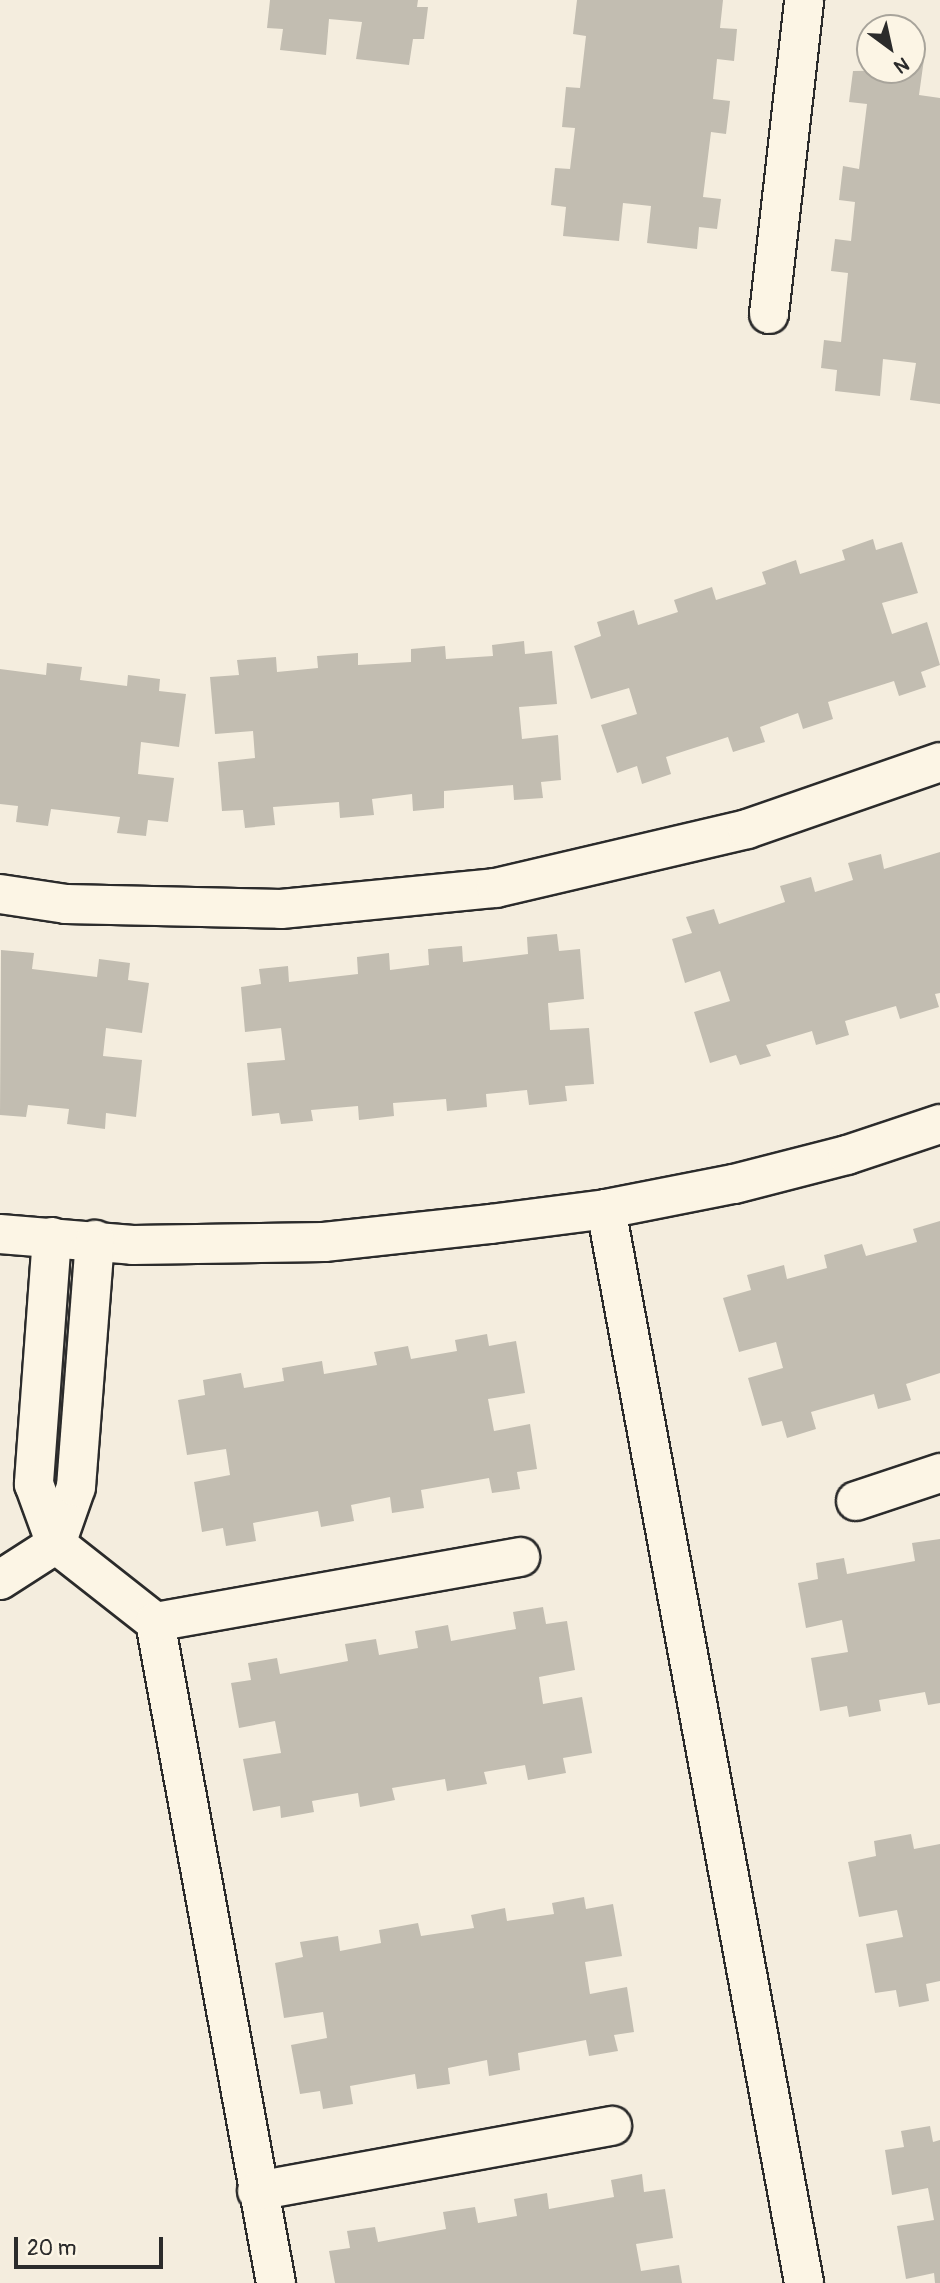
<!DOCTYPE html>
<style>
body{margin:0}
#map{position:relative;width:940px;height:2283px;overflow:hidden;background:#f4edde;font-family:Pangolin,sans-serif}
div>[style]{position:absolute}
.building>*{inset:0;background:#c2bdb1}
.roads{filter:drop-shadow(2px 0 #2b2b2b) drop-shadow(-2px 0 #2b2b2b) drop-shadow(0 2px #2b2b2b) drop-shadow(0 -2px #2b2b2b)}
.minor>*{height:38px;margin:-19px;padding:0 19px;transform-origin:19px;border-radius:19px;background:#fcf5e5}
span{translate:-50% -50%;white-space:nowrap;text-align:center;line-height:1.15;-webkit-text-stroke:6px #fcf5e5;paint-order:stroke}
.north{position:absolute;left:856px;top:14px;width:70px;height:70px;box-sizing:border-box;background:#fcf5e5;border:2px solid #a8a49b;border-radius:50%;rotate:147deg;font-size:19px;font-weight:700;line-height:28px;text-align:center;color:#2b2b2b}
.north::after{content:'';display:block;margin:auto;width:24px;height:32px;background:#2b2b2b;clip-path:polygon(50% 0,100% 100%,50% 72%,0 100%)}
.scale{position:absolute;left:14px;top:2237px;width:149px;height:32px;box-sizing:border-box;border:4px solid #2b2b2b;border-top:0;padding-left:9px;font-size:21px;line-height:24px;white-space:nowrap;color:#2b2b2b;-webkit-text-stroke:5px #fcf5e5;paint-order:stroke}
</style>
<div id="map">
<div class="building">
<div style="clip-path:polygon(270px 0,418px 0,417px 7px,428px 7px,424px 39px,413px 39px,409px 65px,356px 59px,362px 22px,329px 19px,326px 55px,280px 50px,283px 29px,267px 28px)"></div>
<div style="clip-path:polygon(577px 0,723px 0,720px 28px,737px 29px,734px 61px,717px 59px,713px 99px,730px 101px,726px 134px,711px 132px,703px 197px,721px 199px,717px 229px,699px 227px,697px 249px,647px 243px,651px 206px,623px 203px,619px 241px,563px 236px,566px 207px,551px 205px,555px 168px,570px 169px,575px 128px,562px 127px,566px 87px,580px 88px,586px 36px,573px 34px)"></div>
<div style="clip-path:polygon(912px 58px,924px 59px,919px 95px,940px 98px,940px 404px,910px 400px,916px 363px,883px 359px,880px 396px,835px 391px,837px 370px,821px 368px,824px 340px,841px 342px,848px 273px,831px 271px,835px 239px,851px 241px,855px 202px,839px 200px,843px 166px,859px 169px,867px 104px,849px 102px,853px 71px,912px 70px)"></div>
<div style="clip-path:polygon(873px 539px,876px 550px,902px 542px,918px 593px,882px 603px,892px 634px,927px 622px,940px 665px,921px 672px,926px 687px,899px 696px,894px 681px,828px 702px,833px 719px,803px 729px,798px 713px,760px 727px,765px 742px,733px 752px,728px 737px,666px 757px,671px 774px,642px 784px,637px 766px,617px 773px,601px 725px,637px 714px,629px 688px,591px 699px,574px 646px,601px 636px,597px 622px,634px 610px,638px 625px,678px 612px,674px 600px,712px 587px,716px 600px,766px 584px,762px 572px,796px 560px,800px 574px,845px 560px,842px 550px)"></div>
<div style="clip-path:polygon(524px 641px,525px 654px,552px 651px,557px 704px,519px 707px,522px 739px,558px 735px,561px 780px,541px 782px,543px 798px,514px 800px,513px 785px,444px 791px,444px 808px,413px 811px,412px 794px,372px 799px,374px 815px,340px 818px,339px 802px,273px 807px,275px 825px,245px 828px,243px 810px,222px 811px,218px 762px,255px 758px,253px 731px,215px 734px,210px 677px,239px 675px,237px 660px,276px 657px,277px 672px,318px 668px,317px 656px,358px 653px,358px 665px,411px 662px,411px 649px,445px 646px,446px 659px,493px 656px,492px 645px)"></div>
<div style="clip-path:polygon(47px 663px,82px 667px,80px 680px,127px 686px,128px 675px,160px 679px,159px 691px,186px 694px,179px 747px,141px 742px,138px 774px,174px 778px,168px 822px,148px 820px,146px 836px,117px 833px,120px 817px,51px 809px,48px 826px,16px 822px,18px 806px,0 804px,0 669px,46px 675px)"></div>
<div style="clip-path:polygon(940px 852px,940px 993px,935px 994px,939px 1007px,900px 1019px,896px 1006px,845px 1021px,849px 1035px,816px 1045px,812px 1031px,766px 1045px,771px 1056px,740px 1065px,736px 1055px,710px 1063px,694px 1012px,730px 1001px,720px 971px,685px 983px,672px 939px,692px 933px,686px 917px,714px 909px,719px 924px,785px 902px,780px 886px,811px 877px,815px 892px,853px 880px,848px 863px,881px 854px,884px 869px)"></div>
<div style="clip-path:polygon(557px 934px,559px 951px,580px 949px,584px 999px,548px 1003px,550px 1030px,589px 1028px,594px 1084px,565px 1086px,567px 1101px,529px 1105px,527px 1090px,486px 1094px,487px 1107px,447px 1111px,446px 1099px,393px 1103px,394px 1116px,359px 1120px,358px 1106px,311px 1110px,313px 1121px,281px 1124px,279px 1113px,252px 1116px,247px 1063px,285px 1060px,281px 1028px,245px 1032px,241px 987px,261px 984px,259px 969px,288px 966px,289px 982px,358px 974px,357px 957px,389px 953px,390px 970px,429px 965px,428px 949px,462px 946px,463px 962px,528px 954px,527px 937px)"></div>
<div style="clip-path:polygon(1px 950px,34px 953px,32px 969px,97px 977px,99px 959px,130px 963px,128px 980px,149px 983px,142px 1033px,106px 1028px,103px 1056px,142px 1060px,136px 1117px,106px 1113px,105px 1129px,67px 1124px,69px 1109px,28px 1105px,26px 1117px,0 1115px)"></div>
<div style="clip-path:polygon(940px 1221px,940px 1373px,906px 1384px,911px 1400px,878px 1409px,874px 1394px,811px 1412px,816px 1429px,787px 1438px,782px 1421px,762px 1426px,748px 1378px,783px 1368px,776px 1342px,739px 1352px,723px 1298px,751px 1290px,747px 1275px,784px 1265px,787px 1279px,827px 1268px,824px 1255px,862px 1244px,866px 1256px,917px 1242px,913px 1229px)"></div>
<div style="clip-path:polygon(487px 1334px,489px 1346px,516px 1341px,525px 1393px,488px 1399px,494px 1431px,530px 1424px,537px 1469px,517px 1472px,520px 1489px,492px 1493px,489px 1478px,421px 1490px,424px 1508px,392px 1513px,390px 1497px,351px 1505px,354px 1521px,321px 1527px,318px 1511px,253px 1523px,256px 1541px,226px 1546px,223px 1528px,202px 1532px,194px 1482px,230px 1475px,226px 1449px,187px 1455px,178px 1400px,205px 1395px,203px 1380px,241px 1373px,244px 1388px,284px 1381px,282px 1368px,322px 1361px,324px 1374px,377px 1365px,374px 1352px,408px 1346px,411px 1359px,457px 1351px,455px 1340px)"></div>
<div style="clip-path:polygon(940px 1539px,940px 1703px,928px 1705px,925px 1692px,879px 1700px,881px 1711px,849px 1717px,847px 1706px,820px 1711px,811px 1658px,848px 1652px,842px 1620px,806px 1628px,798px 1583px,818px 1579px,816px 1563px,844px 1558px,847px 1574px,915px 1561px,912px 1543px)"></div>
<div style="clip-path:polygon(543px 1607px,546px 1624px,567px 1621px,575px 1670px,539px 1677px,543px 1704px,582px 1697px,592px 1753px,563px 1758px,566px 1773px,528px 1780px,525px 1765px,484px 1772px,487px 1784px,447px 1791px,445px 1779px,392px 1788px,395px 1800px,360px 1807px,358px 1793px,312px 1801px,314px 1812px,281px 1818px,280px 1806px,253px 1811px,243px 1759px,281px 1753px,275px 1721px,239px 1728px,231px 1683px,251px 1680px,248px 1663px,277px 1658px,280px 1674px,348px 1661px,345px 1644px,376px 1639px,379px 1655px,418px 1648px,415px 1631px,448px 1625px,451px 1641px,516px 1629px,513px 1612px)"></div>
<div style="clip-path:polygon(911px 1834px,914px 1849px,940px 1844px,940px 1981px,926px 1984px,929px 2001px,899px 2007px,896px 1990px,875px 1993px,866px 1944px,903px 1937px,897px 1910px,859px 1917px,848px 1862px,876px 1856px,874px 1841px)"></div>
<div style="clip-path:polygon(584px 1897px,586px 1909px,613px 1904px,622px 1956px,585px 1962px,590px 1994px,627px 1987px,634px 2032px,614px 2035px,618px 2051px,589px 2056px,586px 2040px,518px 2053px,520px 2070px,489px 2076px,487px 2060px,448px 2068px,450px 2084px,417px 2089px,415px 2074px,350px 2086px,353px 2104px,323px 2109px,320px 2091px,300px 2094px,291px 2045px,327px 2038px,323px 2012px,284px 2018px,275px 1963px,303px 1957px,300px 1942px,338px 1936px,340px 1951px,381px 1943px,379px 1930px,418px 1923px,421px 1936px,474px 1928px,471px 1915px,505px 1908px,507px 1921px,554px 1914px,552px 1903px)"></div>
<div style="clip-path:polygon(930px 2126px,933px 2142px,940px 2140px,940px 2283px,935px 2283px,934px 2273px,906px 2279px,897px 2226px,934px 2220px,928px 2188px,892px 2195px,885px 2150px,904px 2147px,901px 2131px)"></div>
<div style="clip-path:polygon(642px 2174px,644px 2192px,665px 2189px,673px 2238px,636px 2244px,641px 2271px,679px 2265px,682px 2283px,335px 2283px,329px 2251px,350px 2248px,347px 2231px,375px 2227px,378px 2242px,446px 2229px,443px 2212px,475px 2207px,478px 2223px,517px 2216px,514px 2199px,547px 2193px,549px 2209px,614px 2197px,611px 2180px)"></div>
</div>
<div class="roads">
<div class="minor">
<div style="left:769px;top:314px;width:316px;rotate:-83.6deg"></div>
<div style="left:0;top:894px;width:67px;rotate:8.6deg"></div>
<div style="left:66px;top:904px;width:215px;rotate:1.3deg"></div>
<div style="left:281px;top:909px;width:216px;rotate:-5.6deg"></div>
<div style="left:496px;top:888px;width:258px;rotate:-13.2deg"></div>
<div style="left:747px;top:829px;width:204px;rotate:-19.1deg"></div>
<div style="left:606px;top:1209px;width:1092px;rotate:79.55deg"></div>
<div style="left:0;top:1234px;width:133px;rotate:4.7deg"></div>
<div style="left:133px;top:1245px;width:191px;rotate:-0.9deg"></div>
<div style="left:324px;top:1242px;width:168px;rotate:-6.2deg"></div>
<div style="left:491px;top:1224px;width:116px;rotate:-7.4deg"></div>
<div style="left:606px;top:1209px;width:130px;rotate:-11.1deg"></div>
<div style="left:734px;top:1184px;width:117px;rotate:-14.4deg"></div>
<div style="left:847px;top:1155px;width:98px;rotate:-18.4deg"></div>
<div style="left:52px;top:1237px;width:248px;rotate:94.2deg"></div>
<div style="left:34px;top:1484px;width:64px;rotate:69.9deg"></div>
<div style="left:56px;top:1544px;width:126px;rotate:38.2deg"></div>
<div style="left:155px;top:1622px;width:672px;rotate:79.63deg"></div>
<div style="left:856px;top:1501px;width:89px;rotate:-18.4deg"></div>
<div style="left:0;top:1580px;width:67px;rotate:-32.7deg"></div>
<div style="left:56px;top:1544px;width:60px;rotate:-70.7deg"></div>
<div style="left:76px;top:1487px;width:248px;rotate:-85.6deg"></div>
<div style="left:155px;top:1622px;width:371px;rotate:-10.1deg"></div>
<div style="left:257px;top:2191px;width:361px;rotate:-10.4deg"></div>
</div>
</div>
<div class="north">N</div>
<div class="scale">20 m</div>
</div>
